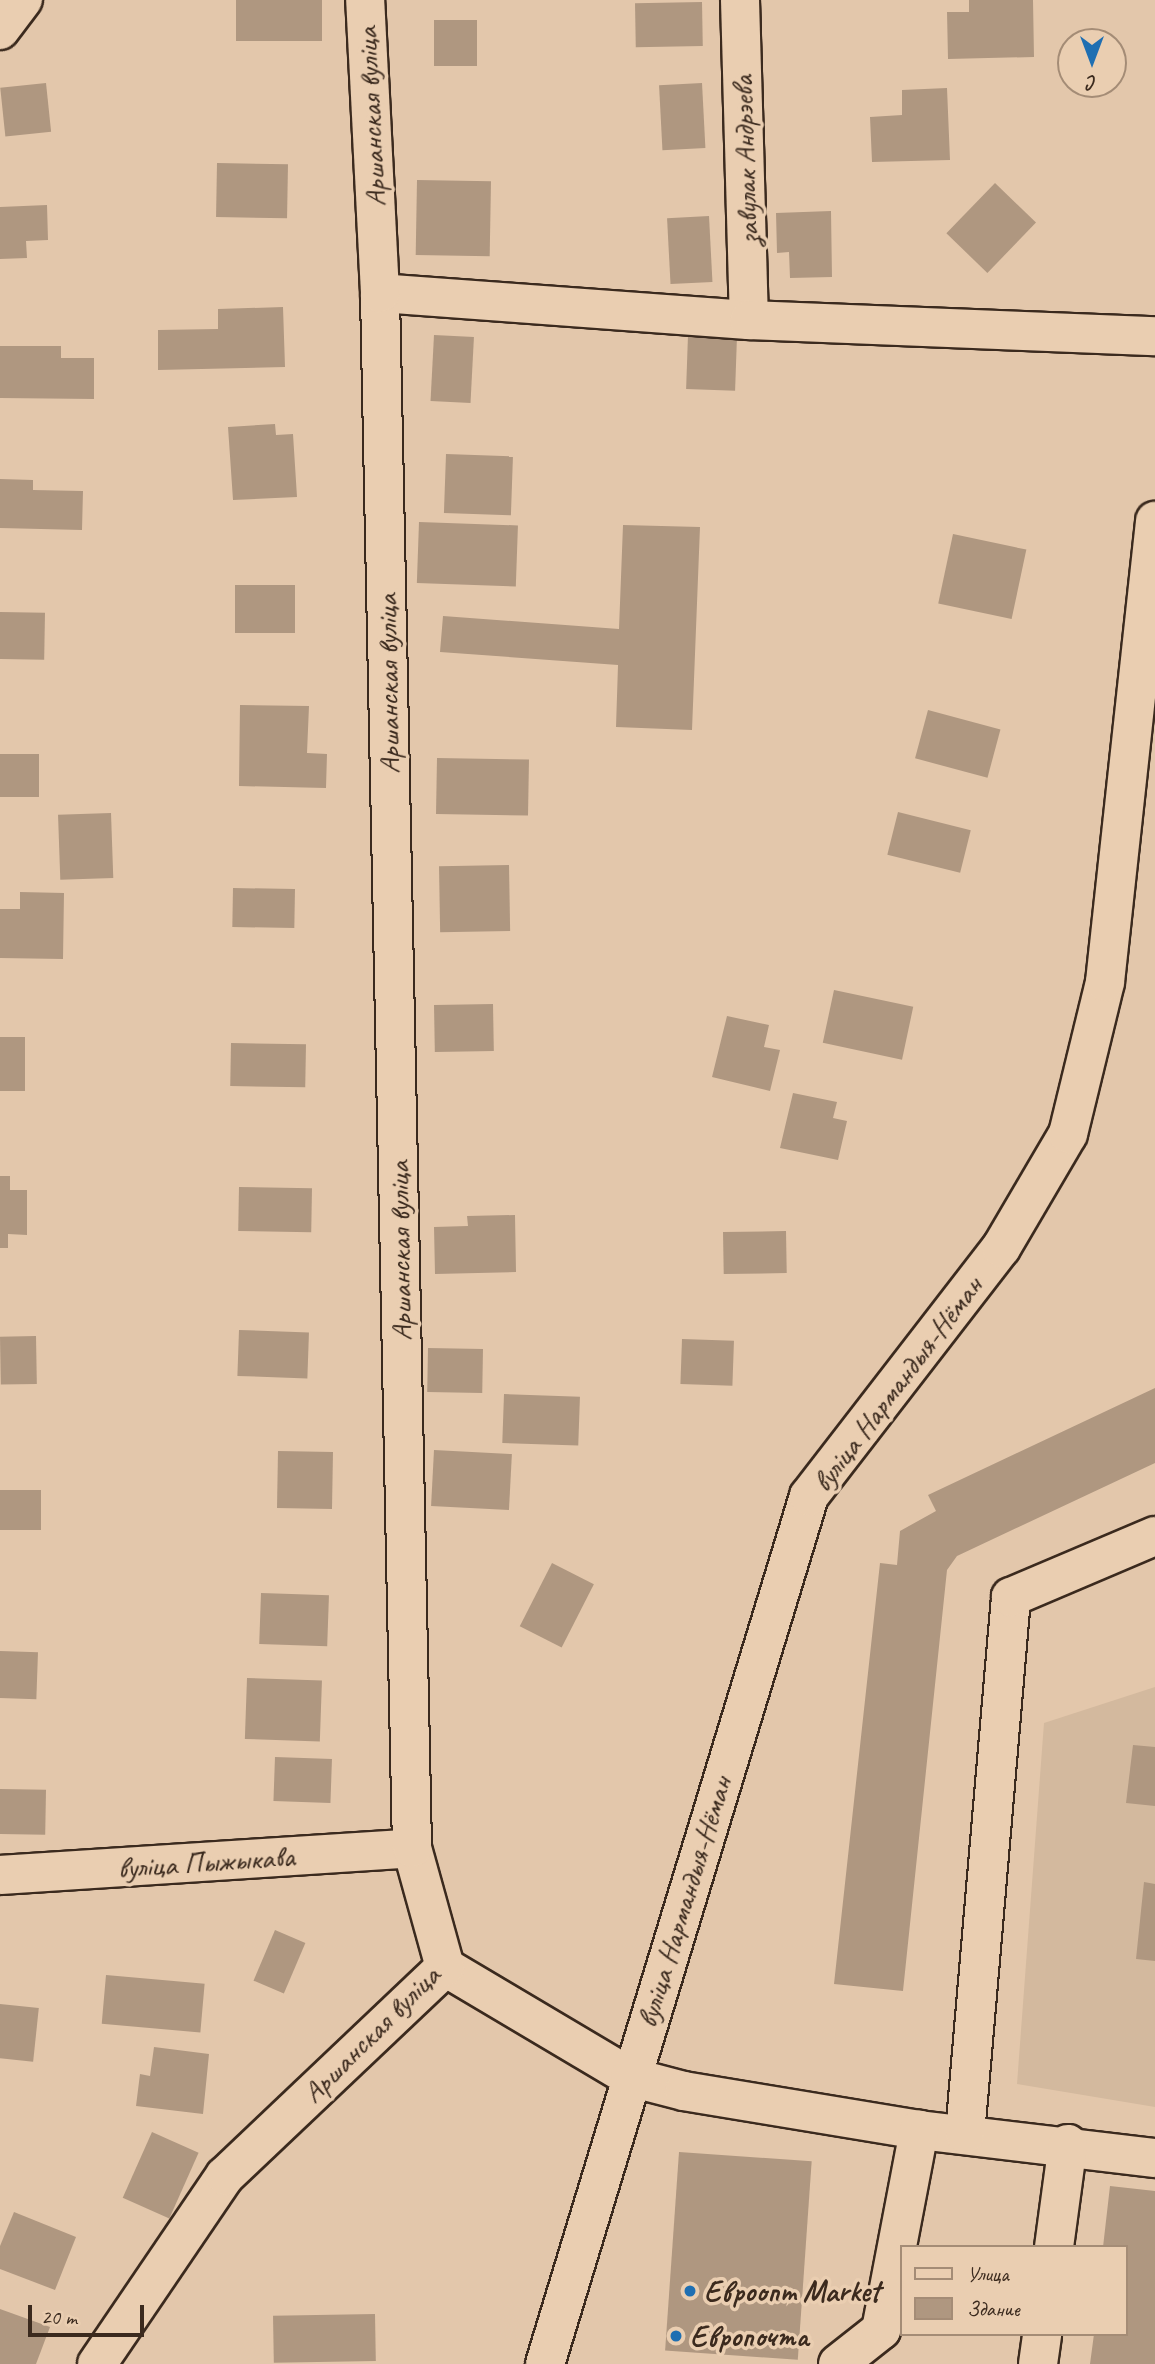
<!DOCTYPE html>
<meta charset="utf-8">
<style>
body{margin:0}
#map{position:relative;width:1155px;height:2364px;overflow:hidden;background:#e3c7ab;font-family:Caveat,sans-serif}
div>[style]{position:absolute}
.built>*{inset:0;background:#d3b99e}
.building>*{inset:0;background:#af9780;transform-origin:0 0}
.roads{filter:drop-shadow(2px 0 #3b2a1e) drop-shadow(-2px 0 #3b2a1e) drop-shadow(0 2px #3b2a1e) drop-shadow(0 -2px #3b2a1e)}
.minor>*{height:38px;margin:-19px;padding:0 19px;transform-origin:19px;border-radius:19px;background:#eaceb1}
.dots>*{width:19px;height:19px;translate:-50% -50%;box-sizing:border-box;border:4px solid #eaceb1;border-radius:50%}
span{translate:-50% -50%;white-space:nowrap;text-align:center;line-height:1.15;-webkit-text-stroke:7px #eaceb1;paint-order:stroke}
.street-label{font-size:30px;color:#3b2a1e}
.poi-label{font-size:30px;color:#3b2a1e;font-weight:700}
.left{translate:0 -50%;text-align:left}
.legend{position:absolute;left:900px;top:2245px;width:228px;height:91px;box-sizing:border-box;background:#eaceb1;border:2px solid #a48c76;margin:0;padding:9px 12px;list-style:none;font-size:21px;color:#3b2a1e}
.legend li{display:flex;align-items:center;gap:14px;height:35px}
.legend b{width:35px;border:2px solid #a48c76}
.north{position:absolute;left:1057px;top:28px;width:70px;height:70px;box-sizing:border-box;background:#eaceb1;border:2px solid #a48c76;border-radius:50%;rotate:180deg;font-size:19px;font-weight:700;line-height:28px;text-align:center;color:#3b2a1e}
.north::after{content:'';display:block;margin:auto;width:24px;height:32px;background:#1f6fb2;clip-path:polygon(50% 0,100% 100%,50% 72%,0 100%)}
.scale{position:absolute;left:28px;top:2305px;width:116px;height:32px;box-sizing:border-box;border:4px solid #3b2a1e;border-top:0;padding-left:9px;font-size:21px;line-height:24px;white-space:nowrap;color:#3b2a1e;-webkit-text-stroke:5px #eaceb1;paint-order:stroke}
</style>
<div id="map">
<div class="built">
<div style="clip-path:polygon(1155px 1687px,1155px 2107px,1017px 2084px,1044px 1723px)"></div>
</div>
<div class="building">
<div style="left:236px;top:0;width:86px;height:41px"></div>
<div style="clip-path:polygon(969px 0,1033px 0,1034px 57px,948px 59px,947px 12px,969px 12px)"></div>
<div style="left:702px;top:2px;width:44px;height:67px;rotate:89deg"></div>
<div style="left:434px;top:20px;width:43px;height:46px"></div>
<div style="left:46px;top:83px;width:49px;height:46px;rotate:84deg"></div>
<div style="left:702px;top:83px;width:65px;height:43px;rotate:87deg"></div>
<div style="clip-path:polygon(947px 88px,950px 160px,872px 162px,870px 117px,902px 115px,902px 90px)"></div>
<div style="left:217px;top:163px;width:71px;height:54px;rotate:1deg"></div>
<div style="left:417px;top:180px;width:74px;height:75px;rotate:1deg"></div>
<div style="left:995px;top:183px;width:57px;height:70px;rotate:44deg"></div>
<div style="clip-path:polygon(47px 205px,48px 240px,26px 241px,27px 258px,0 259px,0 207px)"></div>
<div style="clip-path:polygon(831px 211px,832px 277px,790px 278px,789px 252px,777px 253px,776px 213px)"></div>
<div style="left:709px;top:216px;width:66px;height:42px;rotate:87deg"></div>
<div style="clip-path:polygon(283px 307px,285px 367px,158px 370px,158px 330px,218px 329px,218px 309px)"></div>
<div style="left:434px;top:335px;width:40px;height:66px;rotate:3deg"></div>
<div style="left:688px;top:335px;width:49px;height:54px;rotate:2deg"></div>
<div style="clip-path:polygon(0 346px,61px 346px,61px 358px,94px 358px,94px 399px,0 398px)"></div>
<div style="clip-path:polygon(275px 424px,276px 435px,293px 434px,297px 497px,233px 500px,228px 427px)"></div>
<div style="left:446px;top:454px;width:67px;height:59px;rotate:2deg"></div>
<div style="clip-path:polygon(0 479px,33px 480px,33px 490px,83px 491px,82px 530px,0 528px)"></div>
<div style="left:419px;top:522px;width:99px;height:61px;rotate:2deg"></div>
<div style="clip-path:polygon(623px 525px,700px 527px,692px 730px,616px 727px,618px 665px,440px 652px,443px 616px,619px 629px)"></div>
<div style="left:953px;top:534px;width:75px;height:71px;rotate:12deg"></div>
<div style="left:235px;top:585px;width:60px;height:48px"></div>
<div style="left:0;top:612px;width:45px;height:47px;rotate:1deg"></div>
<div style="clip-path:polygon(240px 705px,309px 706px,307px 753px,327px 754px,326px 788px,239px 786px)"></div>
<div style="left:928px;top:710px;width:75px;height:50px;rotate:15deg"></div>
<div style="left:0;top:754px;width:39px;height:43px"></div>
<div style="left:437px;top:758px;width:92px;height:56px;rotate:1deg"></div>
<div style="left:898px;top:812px;width:75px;height:44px;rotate:14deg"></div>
<div style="left:111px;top:813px;width:65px;height:53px;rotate:88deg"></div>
<div style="left:509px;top:865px;width:66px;height:70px;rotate:89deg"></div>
<div style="left:233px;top:888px;width:62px;height:39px;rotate:1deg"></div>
<div style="clip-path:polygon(20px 892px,64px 893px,63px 959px,0 958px,0 909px,20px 909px)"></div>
<div style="left:834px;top:990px;width:81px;height:54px;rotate:12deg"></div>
<div style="left:493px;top:1004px;width:47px;height:59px;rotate:89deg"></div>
<div style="clip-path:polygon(727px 1016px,769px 1025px,764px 1047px,780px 1050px,770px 1091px,712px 1077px)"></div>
<div style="left:0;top:1037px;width:25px;height:54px"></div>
<div style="left:231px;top:1043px;width:75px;height:43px;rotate:1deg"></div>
<div style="clip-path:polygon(793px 1093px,837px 1102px,833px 1118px,847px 1121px,838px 1160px,780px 1148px)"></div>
<div style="clip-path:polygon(0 1176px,10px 1176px,10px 1190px,27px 1190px,27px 1235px,8px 1234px,8px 1248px,0 1248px)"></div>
<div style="left:239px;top:1187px;width:73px;height:44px;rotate:1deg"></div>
<div style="clip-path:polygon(515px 1215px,516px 1272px,435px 1274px,434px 1227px,468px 1226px,467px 1216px)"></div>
<div style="left:786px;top:1231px;width:42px;height:63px;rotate:89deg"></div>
<div style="left:239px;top:1330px;width:70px;height:46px;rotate:2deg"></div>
<div style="left:36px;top:1336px;width:48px;height:36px;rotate:89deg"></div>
<div style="left:682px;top:1339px;width:52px;height:45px;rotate:2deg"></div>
<div style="left:428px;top:1348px;width:55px;height:44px;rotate:1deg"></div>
<div style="clip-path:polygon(1155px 1388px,1155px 1463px,957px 1556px,947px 1570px,903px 1991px,834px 1984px,880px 1563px,897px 1565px,900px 1531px,936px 1511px,928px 1495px)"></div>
<div style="left:504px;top:1394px;width:76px;height:49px;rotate:2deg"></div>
<div style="left:434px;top:1450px;width:78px;height:56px;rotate:3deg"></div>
<div style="left:278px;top:1451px;width:55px;height:57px;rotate:1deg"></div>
<div style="left:0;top:1490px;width:41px;height:40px"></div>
<div style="left:552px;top:1563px;width:47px;height:71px;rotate:27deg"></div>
<div style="left:261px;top:1593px;width:68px;height:51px;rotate:2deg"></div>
<div style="left:0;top:1651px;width:38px;height:47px;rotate:2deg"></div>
<div style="left:247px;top:1678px;width:75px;height:61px;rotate:2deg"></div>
<div style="clip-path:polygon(1133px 1745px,1155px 1747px,1155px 1806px,1126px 1803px)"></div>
<div style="left:275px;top:1757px;width:57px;height:44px;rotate:2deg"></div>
<div style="left:0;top:1789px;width:46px;height:45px;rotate:1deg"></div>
<div style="clip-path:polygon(1144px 1882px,1155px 1884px,1155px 1961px,1136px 1959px)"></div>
<div style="left:275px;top:1930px;width:33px;height:55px;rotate:23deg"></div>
<div style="left:106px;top:1975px;width:99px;height:49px;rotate:5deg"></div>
<div style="left:0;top:2004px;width:39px;height:54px;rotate:6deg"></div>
<div style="clip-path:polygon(154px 2047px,209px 2054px,203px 2114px,136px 2106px,140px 2074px,150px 2076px)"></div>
<div style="left:152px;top:2132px;width:51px;height:72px;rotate:24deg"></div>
<div style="left:679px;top:2152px;width:133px;height:199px;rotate:4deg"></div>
<div style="clip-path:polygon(1110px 2186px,1155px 2191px,1155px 2364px,1090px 2364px,1094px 2334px,1125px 2334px,1125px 2247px,1103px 2247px)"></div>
<div style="clip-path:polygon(14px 2212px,76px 2237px,55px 2290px,0 2269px,0 2246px)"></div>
<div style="clip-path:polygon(0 2309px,50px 2327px,36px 2364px,0 2364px)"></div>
<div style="left:375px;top:2314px;width:47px;height:102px;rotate:89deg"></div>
</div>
<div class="roads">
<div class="minor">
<div style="left:740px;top:0;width:320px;rotate:88.4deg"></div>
<div style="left:0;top:30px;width:38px;rotate:-53deg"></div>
<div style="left:380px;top:293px;width:370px;rotate:4.2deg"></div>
<div style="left:749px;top:320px;width:406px;rotate:2.3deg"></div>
<div style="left:0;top:1875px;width:413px;rotate:-3.7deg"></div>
<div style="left:445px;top:1967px;width:215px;rotate:30.7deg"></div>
<div style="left:630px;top:2077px;width:56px;rotate:14.5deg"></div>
<div style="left:684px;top:2091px;width:238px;rotate:9.4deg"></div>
<div style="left:919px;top:2130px;width:238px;rotate:6.8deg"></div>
<div style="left:965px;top:2134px;width:539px;rotate:-85.1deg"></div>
<div style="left:1011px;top:1597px;width:156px;rotate:-23deg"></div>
<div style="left:1054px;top:2247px;width:104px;rotate:-82.3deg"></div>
<div style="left:97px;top:2364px;width:227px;rotate:-55.8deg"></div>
<div style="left:225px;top:2176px;width:303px;rotate:-43.5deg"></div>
<div style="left:445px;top:1967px;width:123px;rotate:-105.5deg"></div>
<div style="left:412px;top:1848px;width:1555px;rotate:-91.18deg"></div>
<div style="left:380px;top:293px;width:293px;rotate:-92.9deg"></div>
<div style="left:545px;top:2364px;width:907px;rotate:-73.08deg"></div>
<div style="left:809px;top:1496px;width:314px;rotate:-52.3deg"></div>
<div style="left:1001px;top:1248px;width:132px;rotate:-59.6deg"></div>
<div style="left:1068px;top:1134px;width:156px;rotate:-76.3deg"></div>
<div style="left:1105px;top:982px;width:464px;rotate:-83.8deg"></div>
<div style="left:838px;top:2364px;width:55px;rotate:-38.3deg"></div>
<div style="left:881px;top:2330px;width:204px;rotate:-79.2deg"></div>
<div style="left:1038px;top:2364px;width:30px;rotate:-82deg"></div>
</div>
</div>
<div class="dots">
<div style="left:690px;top:2291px;background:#1f6fb2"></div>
<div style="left:676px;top:2336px;background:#1f6fb2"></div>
</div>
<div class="street-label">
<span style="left:371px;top:117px;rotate:-93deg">Аршанская вуліца</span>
<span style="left:745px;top:160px;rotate:-92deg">завулак Андрэева</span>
<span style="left:388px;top:684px;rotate:-91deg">Аршанская вуліца</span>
<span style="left:400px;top:1251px;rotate:-91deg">Аршанская вуліца</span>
<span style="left:897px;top:1384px;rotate:-53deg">вуліца Нармандыя-Нёман</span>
<span style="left:206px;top:1862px;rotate:-4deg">вуліца Пыжыкава</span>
<span style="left:684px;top:1902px;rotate:-73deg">вуліца Нармандыя-Нёман</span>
<span style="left:371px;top:2034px;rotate:-45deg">Аршанская вуліца</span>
</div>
<div class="poi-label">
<span class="left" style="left:704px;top:2291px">Евроопт Market</span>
<span class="left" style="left:690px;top:2336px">Европочта</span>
</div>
<ul class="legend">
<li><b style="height:9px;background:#eaceb1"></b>Улица</li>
<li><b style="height:19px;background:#af9780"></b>Здание</li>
</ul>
<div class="north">С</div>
<div class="scale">20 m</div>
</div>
